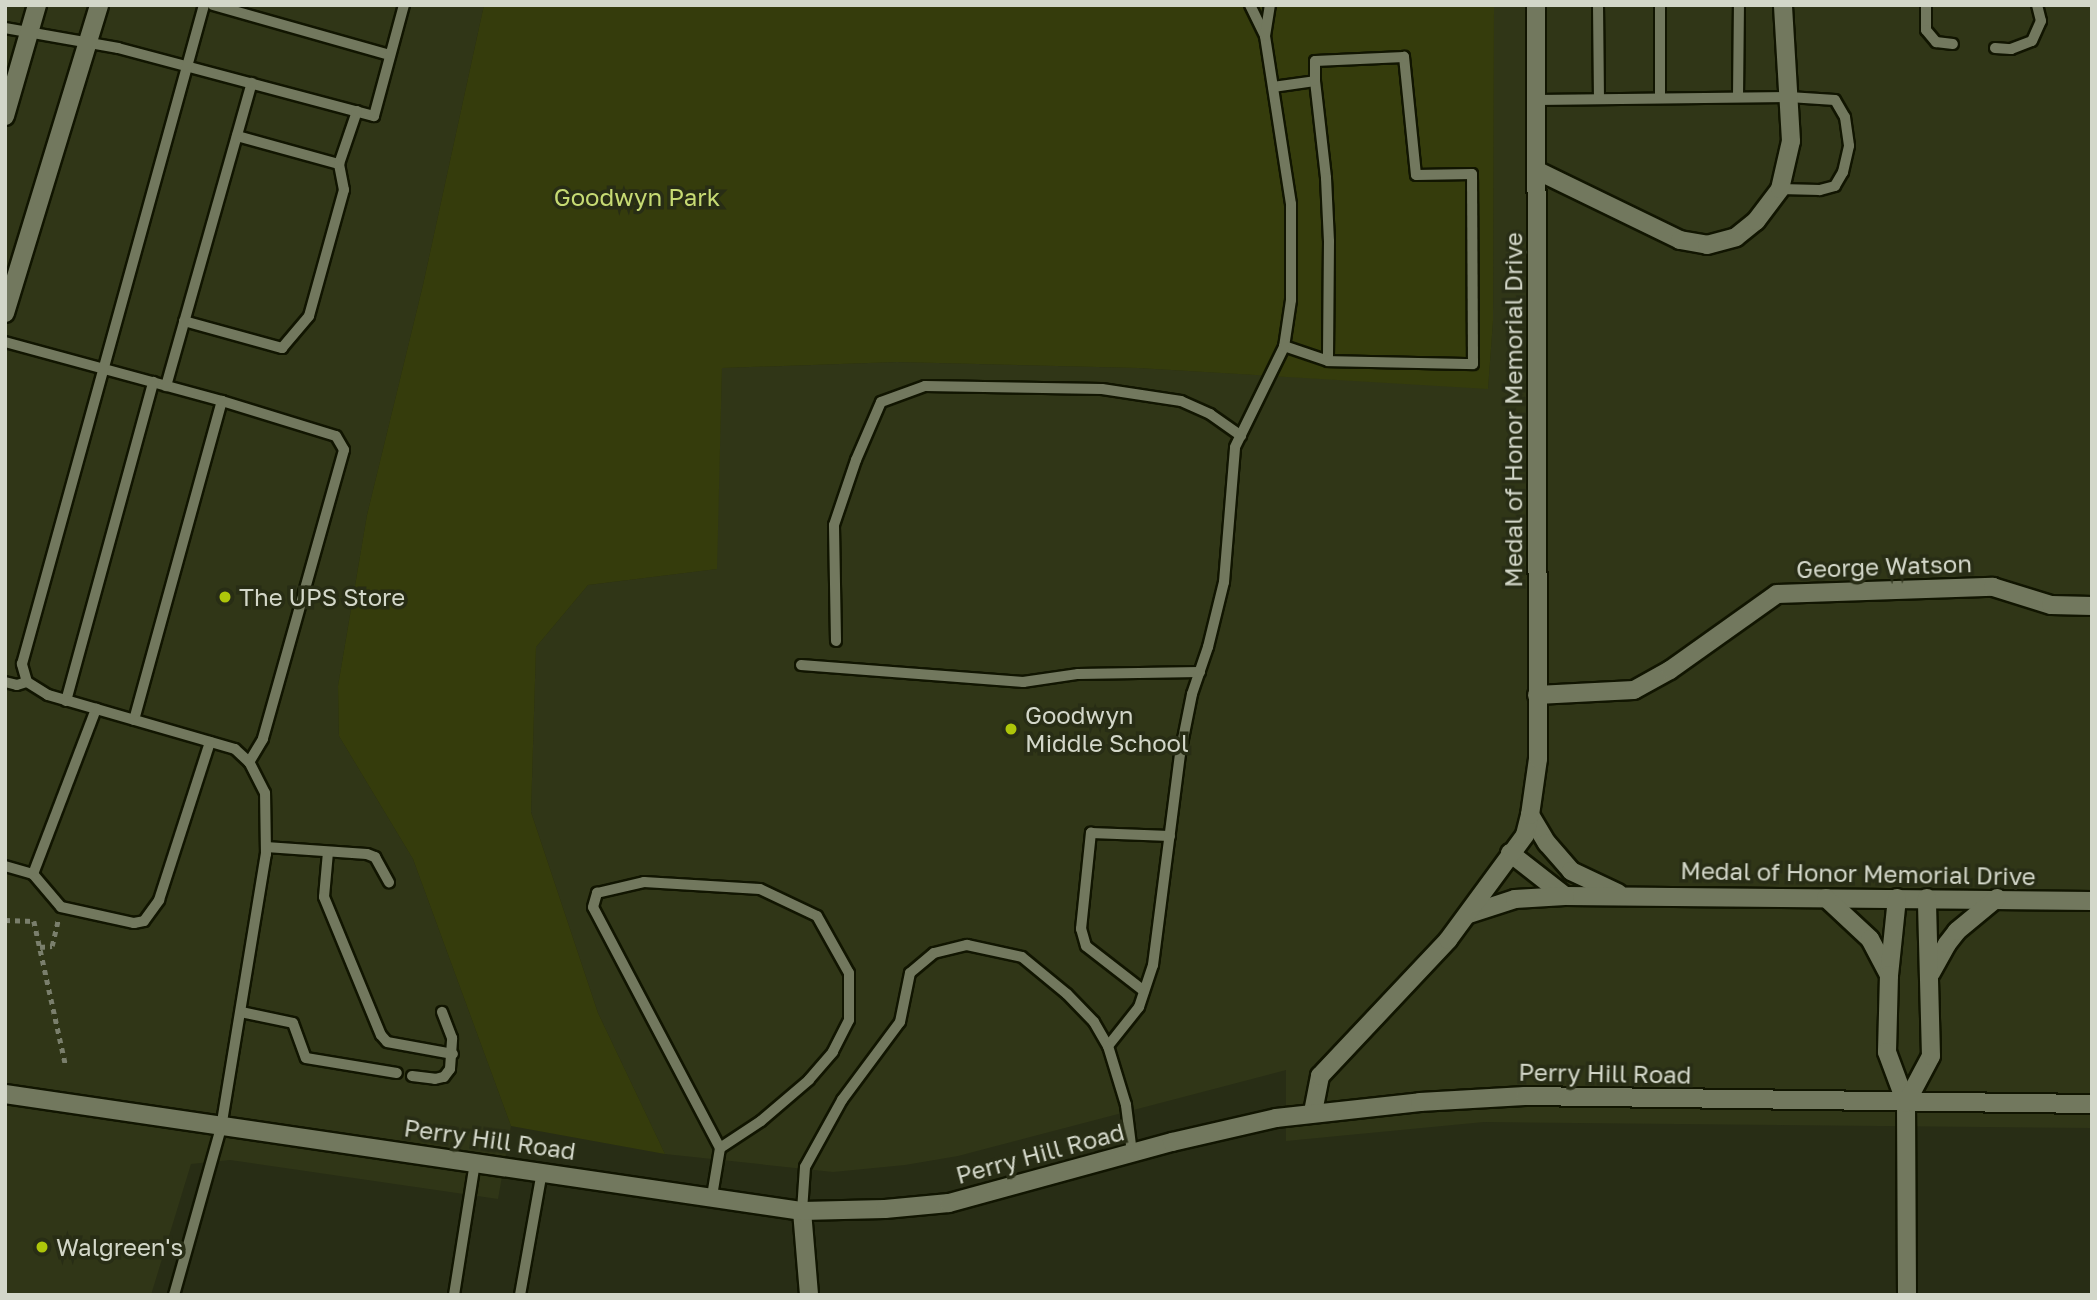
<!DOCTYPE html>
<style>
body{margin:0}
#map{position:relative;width:2097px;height:1300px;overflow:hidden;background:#282d15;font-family:"Golos Text",sans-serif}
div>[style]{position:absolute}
.built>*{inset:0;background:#303617}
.green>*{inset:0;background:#353c0c}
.path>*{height:4.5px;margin-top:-2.25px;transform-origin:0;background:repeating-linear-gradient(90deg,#7a7f6c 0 5px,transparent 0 10px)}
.roads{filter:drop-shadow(2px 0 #111501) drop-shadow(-2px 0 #111501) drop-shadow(0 2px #111501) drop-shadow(0 -2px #111501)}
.lane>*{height:10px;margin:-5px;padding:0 5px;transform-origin:5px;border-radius:5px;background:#72785e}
.street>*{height:18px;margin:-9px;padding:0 9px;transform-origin:9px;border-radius:9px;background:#72785e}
.secondary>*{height:18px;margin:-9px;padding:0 9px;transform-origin:9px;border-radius:9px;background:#72785e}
.dots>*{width:19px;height:19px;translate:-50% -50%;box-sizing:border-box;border:4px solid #282d15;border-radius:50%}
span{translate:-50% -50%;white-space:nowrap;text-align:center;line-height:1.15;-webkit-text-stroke:7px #282d15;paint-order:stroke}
.park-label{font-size:24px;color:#c6da73}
.street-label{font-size:24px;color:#d3d7c9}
.poi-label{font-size:24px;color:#d3d7c9}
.left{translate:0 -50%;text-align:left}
.frame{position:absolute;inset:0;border:7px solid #d3d7c9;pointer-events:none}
</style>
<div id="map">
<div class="built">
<div style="clip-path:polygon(5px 5px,484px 5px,423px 285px,367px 515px,338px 686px,339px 736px,413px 859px,511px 1126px,498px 1199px,230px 1160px,191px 1164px,151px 1295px,5px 1295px)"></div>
<div style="clip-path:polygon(1494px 5px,2092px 5px,2092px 1128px,1484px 1122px,1286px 1141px,1286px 1070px,958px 1156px,905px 1165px,833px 1172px,665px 1154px,598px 1013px,531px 812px,536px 647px,588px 585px,716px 569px,722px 368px,897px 362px,1138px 368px,1488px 388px,1493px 321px)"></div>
</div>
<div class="green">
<div style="clip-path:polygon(484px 5px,1494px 5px,1493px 321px,1488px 389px,1138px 368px,897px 362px,722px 368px,717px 569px,588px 585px,536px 647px,531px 812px,598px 1013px,665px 1154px,511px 1126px,413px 859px,339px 736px,338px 686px,367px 515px,423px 285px)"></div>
</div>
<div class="path">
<div style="left:5px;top:920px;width:29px;rotate:2deg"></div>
<div style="left:34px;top:921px;width:149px;rotate:77.6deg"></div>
<div style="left:40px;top:947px;width:12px;rotate:-5deg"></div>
<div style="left:52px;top:946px;width:26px;rotate:-77deg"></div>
</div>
<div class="roads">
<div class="lane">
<div style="left:213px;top:5px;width:184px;rotate:15.8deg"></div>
<div style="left:1250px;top:5px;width:34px;rotate:64deg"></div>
<div style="left:1598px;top:5px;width:94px;rotate:89.4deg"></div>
<div style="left:1660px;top:5px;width:93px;rotate:90deg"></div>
<div style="left:1926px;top:5px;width:25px;rotate:90deg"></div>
<div style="left:1926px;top:30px;width:16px;rotate:50deg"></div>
<div style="left:1936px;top:42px;width:17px;rotate:7deg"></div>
<div style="left:5px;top:28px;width:115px;rotate:10deg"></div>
<div style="left:118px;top:48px;width:265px;rotate:14.9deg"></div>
<div style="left:374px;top:116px;width:115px;rotate:-74.9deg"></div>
<div style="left:1995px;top:48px;width:16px;rotate:4deg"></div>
<div style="left:2011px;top:49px;width:22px;rotate:-21deg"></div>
<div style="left:2032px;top:41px;width:22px;rotate:-66deg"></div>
<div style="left:2041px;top:21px;width:16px;rotate:-104deg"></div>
<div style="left:1273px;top:87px;width:42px;rotate:-8.1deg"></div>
<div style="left:1315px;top:81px;width:98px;rotate:83.5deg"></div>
<div style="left:1326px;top:178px;width:63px;rotate:87.3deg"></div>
<div style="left:1329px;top:241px;width:120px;rotate:90.5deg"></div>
<div style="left:1738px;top:97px;width:92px;rotate:-89.4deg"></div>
<div style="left:1537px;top:100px;width:252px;rotate:-0.7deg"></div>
<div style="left:1789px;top:97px;width:46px;rotate:3.7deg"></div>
<div style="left:1835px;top:100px;width:20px;rotate:60deg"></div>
<div style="left:1845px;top:117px;width:29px;rotate:82deg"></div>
<div style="left:1849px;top:146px;width:27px;rotate:103deg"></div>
<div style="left:1843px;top:172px;width:16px;rotate:120deg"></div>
<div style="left:1835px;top:186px;width:16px;rotate:165deg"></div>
<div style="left:1820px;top:190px;width:40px;rotate:-178.6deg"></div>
<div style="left:237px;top:136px;width:106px;rotate:15.4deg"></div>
<div style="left:184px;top:321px;width:102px;rotate:15.4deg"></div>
<div style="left:282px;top:348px;width:42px;rotate:-49.8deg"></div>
<div style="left:309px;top:316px;width:131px;rotate:-74.5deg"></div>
<div style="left:344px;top:190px;width:26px;rotate:-101deg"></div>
<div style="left:339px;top:164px;width:56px;rotate:-71.2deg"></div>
<div style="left:5px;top:342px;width:225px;rotate:15.2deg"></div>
<div style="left:1284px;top:346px;width:46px;rotate:18.8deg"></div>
<div style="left:1328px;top:361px;width:145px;rotate:1.2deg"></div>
<div style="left:1473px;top:364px;width:190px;rotate:-90.3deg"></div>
<div style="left:1472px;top:174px;width:56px;rotate:179deg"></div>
<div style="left:1416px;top:175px;width:119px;rotate:-95.8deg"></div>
<div style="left:1404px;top:57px;width:89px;rotate:177.4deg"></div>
<div style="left:1315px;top:61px;width:20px;rotate:90deg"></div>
<div style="left:166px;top:386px;width:315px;rotate:-74.2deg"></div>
<div style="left:836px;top:641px;width:116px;rotate:-91deg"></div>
<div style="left:834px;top:525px;width:69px;rotate:-71.3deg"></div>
<div style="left:856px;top:460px;width:63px;rotate:-66.7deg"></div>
<div style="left:881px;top:402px;width:47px;rotate:-20deg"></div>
<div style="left:925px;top:386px;width:177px;rotate:1deg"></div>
<div style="left:1102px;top:389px;width:80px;rotate:8.6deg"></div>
<div style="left:1181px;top:401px;width:32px;rotate:24deg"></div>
<div style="left:1210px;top:414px;width:38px;rotate:35deg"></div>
<div style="left:801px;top:665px;width:223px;rotate:4.4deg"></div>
<div style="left:1023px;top:682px;width:56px;rotate:-8.3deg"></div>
<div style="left:1078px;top:674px;width:122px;rotate:-0.9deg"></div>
<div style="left:5px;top:682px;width:12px;rotate:14deg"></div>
<div style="left:17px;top:685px;width:10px;rotate:-17deg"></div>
<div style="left:66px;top:701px;width:331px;rotate:-74.7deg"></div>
<div style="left:134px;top:720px;width:331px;rotate:-74.6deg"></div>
<div style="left:222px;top:401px;width:119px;rotate:17.1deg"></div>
<div style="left:336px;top:436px;width:16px;rotate:60deg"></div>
<div style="left:344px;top:450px;width:300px;rotate:105.7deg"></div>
<div style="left:263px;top:739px;width:27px;rotate:121deg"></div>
<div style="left:266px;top:847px;width:101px;rotate:4deg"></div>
<div style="left:367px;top:854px;width:9px;rotate:21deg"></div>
<div style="left:375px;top:857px;width:29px;rotate:61deg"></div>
<div style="left:328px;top:852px;width:45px;rotate:95.1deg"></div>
<div style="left:324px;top:897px;width:149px;rotate:67.6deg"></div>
<div style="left:381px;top:1035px;width:9px;rotate:49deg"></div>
<div style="left:387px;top:1042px;width:67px;rotate:10.3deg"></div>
<div style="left:5px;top:866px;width:29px;rotate:16deg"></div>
<div style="left:33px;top:874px;width:43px;rotate:49.7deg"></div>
<div style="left:61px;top:907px;width:75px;rotate:12.4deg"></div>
<div style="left:134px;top:923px;width:10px;rotate:-11deg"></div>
<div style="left:144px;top:921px;width:26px;rotate:-54deg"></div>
<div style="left:159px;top:900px;width:166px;rotate:-72.1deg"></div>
<div style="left:33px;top:874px;width:177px;rotate:-69.1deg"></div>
<div style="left:1144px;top:991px;width:73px;rotate:-142.2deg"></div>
<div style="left:1086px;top:946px;width:18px;rotate:-106deg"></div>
<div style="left:1081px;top:929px;width:97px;rotate:-84.1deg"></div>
<div style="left:1091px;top:833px;width:79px;rotate:2.2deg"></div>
<div style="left:241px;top:1012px;width:53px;rotate:11.9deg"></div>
<div style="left:293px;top:1023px;width:37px;rotate:70deg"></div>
<div style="left:306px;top:1058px;width:92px;rotate:9.4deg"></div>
<div style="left:1108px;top:1046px;width:50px;rotate:-51.5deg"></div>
<div style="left:1139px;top:1007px;width:44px;rotate:-71.6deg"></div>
<div style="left:1153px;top:965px;width:213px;rotate:-82.7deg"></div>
<div style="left:1180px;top:754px;width:61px;rotate:-78.7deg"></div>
<div style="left:1192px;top:694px;width:50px;rotate:-71.2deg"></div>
<div style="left:1208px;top:647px;width:67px;rotate:-76.2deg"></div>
<div style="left:1224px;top:582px;width:135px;rotate:-85.3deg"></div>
<div style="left:1235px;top:447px;width:111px;rotate:-63.9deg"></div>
<div style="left:1284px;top:347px;width:48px;rotate:-81.5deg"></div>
<div style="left:1291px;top:300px;width:96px;rotate:-90deg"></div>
<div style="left:1291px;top:204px;width:170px;rotate:-98.8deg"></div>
<div style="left:1265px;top:36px;width:31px;rotate:-81deg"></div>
<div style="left:412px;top:1076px;width:23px;rotate:7deg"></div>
<div style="left:435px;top:1079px;width:9px;rotate:-13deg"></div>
<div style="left:444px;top:1077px;width:10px;rotate:-53deg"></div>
<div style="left:450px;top:1069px;width:31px;rotate:-86deg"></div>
<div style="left:452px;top:1038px;width:28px;rotate:-111deg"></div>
<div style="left:712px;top:1196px;width:49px;rotate:-80.5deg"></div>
<div style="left:720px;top:1148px;width:272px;rotate:-117.8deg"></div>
<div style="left:593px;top:907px;width:15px;rotate:-74deg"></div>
<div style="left:597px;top:893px;width:48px;rotate:-13.2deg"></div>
<div style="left:644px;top:882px;width:116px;rotate:3.5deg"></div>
<div style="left:760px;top:889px;width:63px;rotate:25.3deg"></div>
<div style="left:817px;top:916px;width:65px;rotate:60.7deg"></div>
<div style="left:849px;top:973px;width:47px;rotate:90deg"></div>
<div style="left:849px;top:1020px;width:36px;rotate:117deg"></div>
<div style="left:833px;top:1052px;width:37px;rotate:131deg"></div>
<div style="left:809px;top:1080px;width:63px;rotate:139.5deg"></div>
<div style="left:761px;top:1121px;width:49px;rotate:146.6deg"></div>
<div style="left:802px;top:1211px;width:44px;rotate:-86.1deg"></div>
<div style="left:805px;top:1167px;width:77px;rotate:-61.1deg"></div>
<div style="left:842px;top:1100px;width:97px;rotate:-53.4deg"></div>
<div style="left:900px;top:1022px;width:50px;rotate:-78.5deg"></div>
<div style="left:910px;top:973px;width:31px;rotate:-40deg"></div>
<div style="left:934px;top:953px;width:34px;rotate:-14deg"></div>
<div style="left:967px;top:945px;width:56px;rotate:12.3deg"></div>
<div style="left:1022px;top:957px;width:58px;rotate:39.4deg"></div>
<div style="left:1067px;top:994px;width:39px;rotate:46deg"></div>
<div style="left:1094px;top:1022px;width:28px;rotate:60deg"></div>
<div style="left:1108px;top:1046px;width:62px;rotate:73deg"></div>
<div style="left:1126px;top:1105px;width:48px;rotate:82.9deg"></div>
<div style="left:174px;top:1295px;width:173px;rotate:-74.3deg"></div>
<div style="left:221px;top:1128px;width:278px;rotate:-80.7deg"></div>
<div style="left:266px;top:854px;width:61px;rotate:-90.9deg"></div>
<div style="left:265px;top:793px;width:35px;rotate:-117deg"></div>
<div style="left:249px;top:762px;width:19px;rotate:-137deg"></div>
<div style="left:235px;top:749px;width:195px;rotate:-163.9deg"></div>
<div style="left:48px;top:695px;width:25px;rotate:-148deg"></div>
<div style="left:27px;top:682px;width:19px;rotate:-106deg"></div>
<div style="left:22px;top:664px;width:684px;rotate:-74.56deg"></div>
<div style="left:454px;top:1295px;width:135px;rotate:-81deg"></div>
<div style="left:520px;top:1295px;width:126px;rotate:-79.9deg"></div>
</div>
<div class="street">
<div style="left:1538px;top:171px;width:158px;rotate:25.9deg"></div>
<div style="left:1680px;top:240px;width:27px;rotate:10deg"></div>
<div style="left:1707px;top:245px;width:30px;rotate:-15deg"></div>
<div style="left:1736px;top:237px;width:26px;rotate:-39deg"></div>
<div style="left:1756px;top:221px;width:40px;rotate:-53deg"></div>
<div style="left:1780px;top:189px;width:49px;rotate:-77.1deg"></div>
<div style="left:1791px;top:141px;width:136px;rotate:-93.4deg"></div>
<div style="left:1537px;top:695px;width:97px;rotate:-3deg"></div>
<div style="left:1634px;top:690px;width:41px;rotate:-29.1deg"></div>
<div style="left:1670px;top:670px;width:131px;rotate:-35.4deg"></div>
<div style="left:1777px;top:594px;width:216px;rotate:-1.9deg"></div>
<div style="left:1993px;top:587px;width:61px;rotate:17.2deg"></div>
<div style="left:2051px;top:605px;width:41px;rotate:1.4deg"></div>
<div style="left:1530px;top:815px;width:33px;rotate:59deg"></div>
<div style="left:1547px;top:843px;width:37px;rotate:49deg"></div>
<div style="left:1571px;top:871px;width:52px;rotate:25.1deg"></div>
<div style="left:1510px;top:853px;width:70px;rotate:38deg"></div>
<div style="left:1565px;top:896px;width:527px;rotate:0.54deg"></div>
<div style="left:1826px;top:898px;width:60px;rotate:43deg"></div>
<div style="left:1870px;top:939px;width:41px;rotate:62.2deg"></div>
<div style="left:1897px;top:898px;width:77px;rotate:95.9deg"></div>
<div style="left:1889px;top:975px;width:77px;rotate:91.5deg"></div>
<div style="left:1887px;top:1052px;width:54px;rotate:69.6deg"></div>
<div style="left:1906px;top:1103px;width:192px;rotate:89.7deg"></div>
<div style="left:1469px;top:914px;width:48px;rotate:-18.1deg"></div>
<div style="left:1515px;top:899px;width:50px;rotate:-3.4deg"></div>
<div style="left:1931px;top:973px;width:33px;rotate:-61deg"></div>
<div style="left:1947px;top:944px;width:16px;rotate:-52deg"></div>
<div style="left:1957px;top:931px;width:52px;rotate:-39.5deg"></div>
<div style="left:1906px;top:1103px;width:53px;rotate:-62deg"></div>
<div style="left:1931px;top:1056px;width:158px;rotate:-91.5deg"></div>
<div style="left:1313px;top:1112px;width:37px;rotate:-79deg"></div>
<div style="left:1320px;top:1076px;width:187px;rotate:-46.7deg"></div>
<div style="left:1448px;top:940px;width:130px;rotate:-53.7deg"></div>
<div style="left:1525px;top:835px;width:21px;rotate:-76deg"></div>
<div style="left:1530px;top:815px;width:57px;rotate:-81.9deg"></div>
<div style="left:1538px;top:759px;width:754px;rotate:-90.15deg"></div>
<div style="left:802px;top:1211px;width:84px;rotate:85.2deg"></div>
</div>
<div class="secondary">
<div style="left:5px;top:116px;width:116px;rotate:-73.9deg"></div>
<div style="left:5px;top:313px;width:322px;rotate:-73deg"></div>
<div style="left:5px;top:1094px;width:806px;rotate:8.35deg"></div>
<div style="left:802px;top:1211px;width:83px;rotate:-1.4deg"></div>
<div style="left:885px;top:1209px;width:64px;rotate:-5.4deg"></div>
<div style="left:949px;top:1203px;width:231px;rotate:-15.3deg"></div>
<div style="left:1172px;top:1142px;width:107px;rotate:-13deg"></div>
<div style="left:1276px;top:1118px;width:145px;rotate:-6.3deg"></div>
<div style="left:1420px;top:1102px;width:105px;rotate:-3.3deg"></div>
<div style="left:1525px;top:1096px;width:567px;rotate:0.81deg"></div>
</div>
</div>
<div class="dots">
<div style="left:225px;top:597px;background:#aec60a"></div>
<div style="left:1011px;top:729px;background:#aec60a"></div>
<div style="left:42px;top:1247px;background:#aec60a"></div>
</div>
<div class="park-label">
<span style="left:637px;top:197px">Goodwyn Park</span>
</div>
<div class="street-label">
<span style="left:1513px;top:410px;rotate:-90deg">Medal of Honor Memorial Drive</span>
<span style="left:1884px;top:566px;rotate:-2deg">George Watson</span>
<span style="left:1858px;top:873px;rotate:1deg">Medal of Honor Memorial Drive</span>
<span style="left:1605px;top:1073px;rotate:1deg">Perry Hill Road</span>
<span style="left:490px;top:1139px;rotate:8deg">Perry Hill Road</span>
<span style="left:1040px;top:1153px;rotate:-15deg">Perry Hill Road</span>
</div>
<div class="poi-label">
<span class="left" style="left:239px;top:597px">The UPS Store</span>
<span class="left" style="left:1025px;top:729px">Goodwyn<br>Middle School</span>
<span class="left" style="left:56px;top:1247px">Walgreen's</span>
</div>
<div class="frame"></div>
</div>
